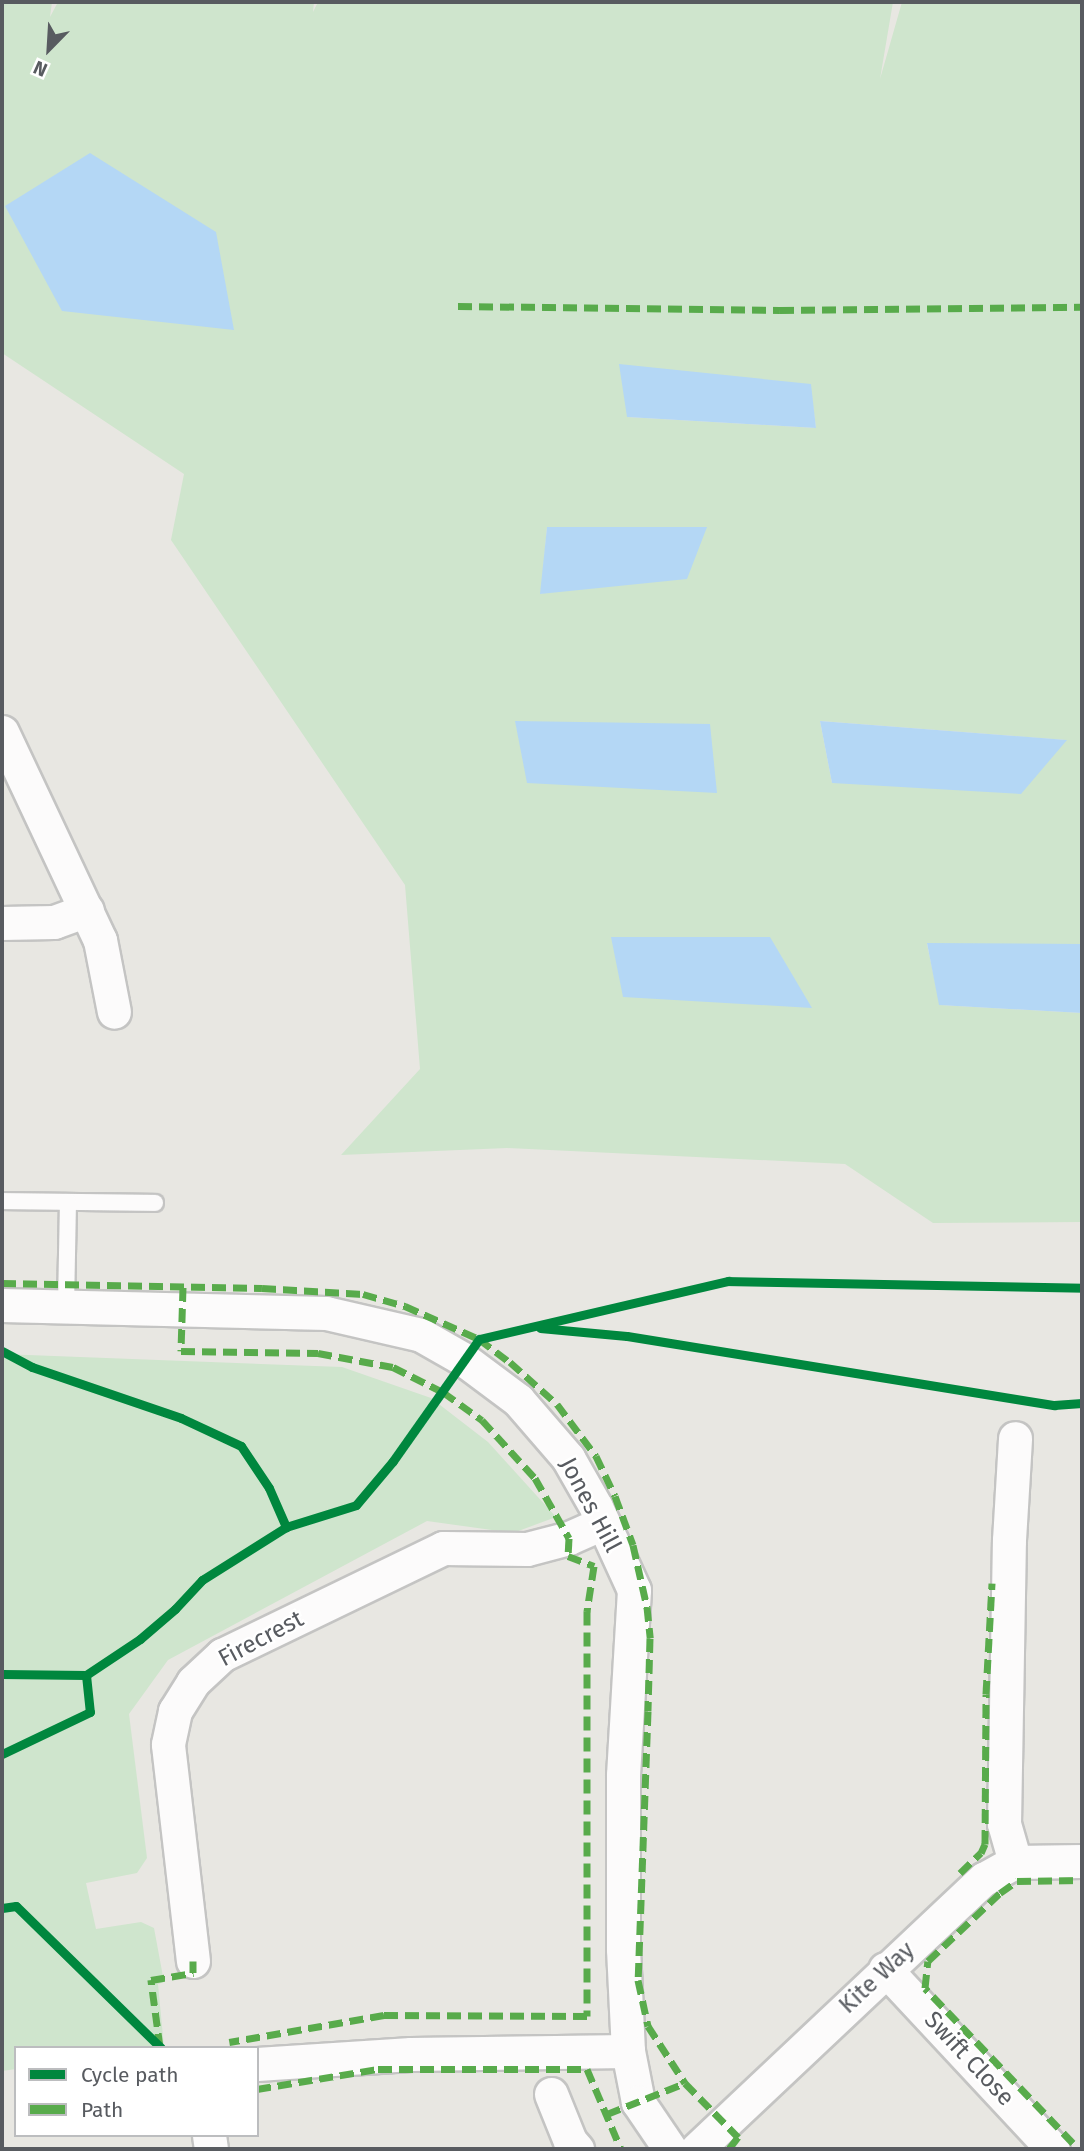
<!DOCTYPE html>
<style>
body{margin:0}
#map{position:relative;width:1084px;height:2151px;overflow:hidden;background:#e8e7e2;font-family:"Fira Sans",sans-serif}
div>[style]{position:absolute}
.green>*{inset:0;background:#cfe5cd}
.water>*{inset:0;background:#b4d7f5}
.roads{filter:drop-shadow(2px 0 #c4c4c3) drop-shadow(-2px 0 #c4c4c3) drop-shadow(0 2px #c4c4c3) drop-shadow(0 -2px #c4c4c3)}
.service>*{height:16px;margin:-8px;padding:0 8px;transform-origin:8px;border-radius:8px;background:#fcfbfb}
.minor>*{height:33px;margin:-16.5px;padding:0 16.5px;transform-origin:16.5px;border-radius:16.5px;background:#fcfbfb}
.quiet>*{height:7px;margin-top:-3.5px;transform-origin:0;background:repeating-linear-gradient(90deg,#58ab4b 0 14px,transparent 0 21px)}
.cycleway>*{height:9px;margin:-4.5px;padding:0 4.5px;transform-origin:4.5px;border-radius:4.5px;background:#00873e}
span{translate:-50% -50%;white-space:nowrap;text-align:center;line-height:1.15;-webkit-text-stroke:5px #fff;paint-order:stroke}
.street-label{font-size:24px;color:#585b60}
.frame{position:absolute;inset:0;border:4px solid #585b60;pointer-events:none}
.legend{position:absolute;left:14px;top:2046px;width:245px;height:91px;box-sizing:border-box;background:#fff;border:2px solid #bcbdbf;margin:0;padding:9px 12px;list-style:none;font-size:21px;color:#585b60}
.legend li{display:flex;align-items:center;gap:14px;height:35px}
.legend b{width:35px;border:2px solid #bcbdbf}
.north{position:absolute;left:14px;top:14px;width:70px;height:70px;-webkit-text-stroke:5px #fff;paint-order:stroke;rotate:204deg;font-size:19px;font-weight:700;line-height:28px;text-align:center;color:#585b60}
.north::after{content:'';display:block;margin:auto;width:24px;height:32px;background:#585b60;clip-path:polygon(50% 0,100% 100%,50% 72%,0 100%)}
</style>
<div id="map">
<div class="green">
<div style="clip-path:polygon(evenodd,2px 2px,52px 2px,50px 17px,58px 2px,314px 2px,313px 12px,318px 2px,893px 2px,880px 79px,902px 2px,1082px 2px,1082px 944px,927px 944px,940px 1005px,1082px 1013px,1082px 1222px,933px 1223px,845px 1164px,507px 1148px,341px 1155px,420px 1069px,405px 885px,171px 540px,184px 474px,2px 353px,2px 2px,810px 384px,816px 428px,627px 417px,810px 384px,2px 2px,547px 527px,706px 527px,706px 528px,541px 594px,547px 527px,2px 2px,820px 721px,1066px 740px,832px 783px,820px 721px)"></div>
<div style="clip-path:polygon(2px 1354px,342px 1367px,431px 1398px,488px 1442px,556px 1517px,513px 1533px,427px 1521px,168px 1660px,129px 1714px,147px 1858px,137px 1873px,86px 1883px,96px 1929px,141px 1922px,154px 1928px,164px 1982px,158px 1984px,164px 2047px,16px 2048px,16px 2069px,2px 2071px)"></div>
</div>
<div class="water">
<div style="clip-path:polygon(90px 153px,216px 232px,234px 330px,62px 311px,5px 206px)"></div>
<div style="clip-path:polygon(619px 364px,811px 384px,816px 428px,627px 417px)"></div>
<div style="clip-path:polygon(547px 527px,707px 527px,687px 579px,540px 594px)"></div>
<div style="clip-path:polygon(515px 721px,710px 724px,717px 793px,527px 783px)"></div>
<div style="clip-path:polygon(820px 721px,1067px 740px,1021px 794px,832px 783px)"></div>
<div style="clip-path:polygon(611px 937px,770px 937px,812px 1008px,623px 997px)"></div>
<div style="clip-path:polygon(927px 943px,1082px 944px,1082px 1013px,939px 1005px)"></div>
</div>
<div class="roads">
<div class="service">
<div style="left:2px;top:1201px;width:153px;rotate:0.7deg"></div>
<div style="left:66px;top:1306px;width:104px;rotate:-88.9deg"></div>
</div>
<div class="minor">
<div style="left:2px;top:732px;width:230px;rotate:64.8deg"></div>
<div style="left:100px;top:940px;width:73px;rotate:79deg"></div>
<div style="left:2px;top:923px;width:52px;rotate:-1.1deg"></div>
<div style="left:54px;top:922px;width:35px;rotate:-20deg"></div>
<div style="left:2px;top:1305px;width:324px;rotate:1.4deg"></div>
<div style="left:326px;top:1313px;width:98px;rotate:13deg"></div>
<div style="left:421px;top:1335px;width:48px;rotate:29.7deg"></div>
<div style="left:463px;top:1359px;width:69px;rotate:36.7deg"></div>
<div style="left:518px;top:1400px;width:77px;rotate:49.2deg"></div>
<div style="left:568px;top:1458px;width:56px;rotate:60.3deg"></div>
<div style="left:596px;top:1507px;width:91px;rotate:65.4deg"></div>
<div style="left:634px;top:1590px;width:185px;rotate:93.4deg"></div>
<div style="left:623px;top:1775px;width:174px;rotate:90deg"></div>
<div style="left:623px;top:1949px;width:102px;rotate:87.2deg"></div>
<div style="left:628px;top:2051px;width:52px;rotate:78.9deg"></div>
<div style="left:638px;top:2102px;width:57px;rotate:55.8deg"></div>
<div style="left:1015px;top:1862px;width:40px;rotate:-106deg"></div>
<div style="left:1004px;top:1824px;width:284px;rotate:-89deg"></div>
<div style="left:1009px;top:1540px;width:102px;rotate:-86.6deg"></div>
<div style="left:193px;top:1961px;width:218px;rotate:-96.6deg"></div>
<div style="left:168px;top:1744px;width:34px;rotate:-78deg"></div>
<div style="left:175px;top:1711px;width:34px;rotate:-58deg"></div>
<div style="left:193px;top:1682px;width:40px;rotate:-43deg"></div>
<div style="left:222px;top:1655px;width:246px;rotate:-25.8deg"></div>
<div style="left:443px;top:1548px;width:84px;rotate:0.7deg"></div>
<div style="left:527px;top:1549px;width:43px;rotate:-14.7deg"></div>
<div style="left:569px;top:1538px;width:37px;rotate:-24deg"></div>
<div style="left:885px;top:1969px;width:246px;rotate:47deg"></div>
<div style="left:257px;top:2064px;width:154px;rotate:-3.7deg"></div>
<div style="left:411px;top:2054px;width:217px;rotate:-0.8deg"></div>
<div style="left:551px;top:2094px;width:51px;rotate:68deg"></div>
<div style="left:570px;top:2141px;width:11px;rotate:49deg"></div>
<div style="left:209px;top:2135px;width:14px;rotate:82deg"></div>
<div style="left:697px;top:2149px;width:394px;rotate:-43.3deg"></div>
<div style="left:984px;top:1879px;width:35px;rotate:-29deg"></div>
<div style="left:1015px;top:1862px;width:67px;rotate:-0.9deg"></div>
</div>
</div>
<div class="quiet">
<div style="left:458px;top:306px;width:322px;rotate:0.7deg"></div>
<div style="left:780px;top:310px;width:302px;rotate:-0.6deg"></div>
<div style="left:2px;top:1283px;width:260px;rotate:1.1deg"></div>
<div style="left:262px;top:1288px;width:101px;rotate:3.4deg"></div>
<div style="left:363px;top:1294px;width:44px;rotate:15.9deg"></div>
<div style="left:405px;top:1306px;width:81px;rotate:24deg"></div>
<div style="left:479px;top:1339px;width:39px;rotate:37deg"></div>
<div style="left:510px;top:1362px;width:63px;rotate:41.8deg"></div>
<div style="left:557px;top:1404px;width:65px;rotate:53.1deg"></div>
<div style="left:596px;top:1456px;width:44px;rotate:64.6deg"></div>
<div style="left:615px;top:1496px;width:52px;rotate:69.8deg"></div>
<div style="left:633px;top:1545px;width:64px;rotate:77.3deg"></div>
<div style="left:647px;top:1607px;width:31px;rotate:84deg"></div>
<div style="left:650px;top:1638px;width:73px;rotate:91.6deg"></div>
<div style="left:648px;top:1711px;width:269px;rotate:92.1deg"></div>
<div style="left:638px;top:1980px;width:47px;rotate:77.7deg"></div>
<div style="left:648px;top:2026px;width:68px;rotate:57deg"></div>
<div style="left:685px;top:2083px;width:76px;rotate:45.5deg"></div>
<div style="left:738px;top:2137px;width:15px;rotate:127deg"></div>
<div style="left:183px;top:1287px;width:64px;rotate:91.8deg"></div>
<div style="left:181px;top:1351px;width:137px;rotate:0.8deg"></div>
<div style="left:318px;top:1353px;width:76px;rotate:10.6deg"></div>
<div style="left:393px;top:1367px;width:56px;rotate:26.6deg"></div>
<div style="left:443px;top:1392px;width:48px;rotate:35.7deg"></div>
<div style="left:482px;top:1420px;width:79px;rotate:47.6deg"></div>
<div style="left:535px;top:1478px;width:69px;rotate:60.5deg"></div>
<div style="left:569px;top:1538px;width:18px;rotate:93deg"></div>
<div style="left:568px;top:1556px;width:28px;rotate:21deg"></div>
<div style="left:594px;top:1566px;width:46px;rotate:98.8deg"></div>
<div style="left:587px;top:1611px;width:405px;rotate:90deg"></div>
<div style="left:587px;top:2016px;width:203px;rotate:-179.7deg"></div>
<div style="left:384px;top:2015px;width:157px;rotate:170.1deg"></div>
<div style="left:960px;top:1873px;width:29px;rotate:-44deg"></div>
<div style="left:981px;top:1853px;width:10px;rotate:-66deg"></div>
<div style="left:985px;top:1844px;width:150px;rotate:-89.6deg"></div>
<div style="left:986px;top:1694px;width:111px;rotate:-86.9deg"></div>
<div style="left:160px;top:2047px;width:68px;rotate:-97.7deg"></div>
<div style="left:151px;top:1980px;width:43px;rotate:-9.5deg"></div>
<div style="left:193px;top:1973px;width:12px;rotate:-90deg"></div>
<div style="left:257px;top:2089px;width:123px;rotate:-9.4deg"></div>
<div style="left:378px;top:2069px;width:209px"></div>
<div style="left:587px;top:2069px;width:87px;rotate:67deg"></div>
<div style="left:607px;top:2114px;width:84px;rotate:-21.7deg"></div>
<div style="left:1073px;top:2143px;width:214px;rotate:-133.7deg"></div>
<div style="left:925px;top:1988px;width:27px;rotate:-84deg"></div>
<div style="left:928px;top:1961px;width:99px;rotate:-43.4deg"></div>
<div style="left:1000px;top:1893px;width:21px;rotate:-35deg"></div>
<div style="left:1017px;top:1881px;width:65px;rotate:-0.9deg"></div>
</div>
<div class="cycleway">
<div style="left:540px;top:1328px;width:87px;rotate:5.3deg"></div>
<div style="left:627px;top:1336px;width:433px;rotate:9.2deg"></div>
<div style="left:1054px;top:1405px;width:28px;rotate:-4deg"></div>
<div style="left:2px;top:1351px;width:34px;rotate:28deg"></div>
<div style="left:32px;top:1367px;width:157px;rotate:18.9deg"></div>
<div style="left:181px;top:1418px;width:66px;rotate:25deg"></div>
<div style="left:241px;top:1446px;width:50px;rotate:56.3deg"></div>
<div style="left:269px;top:1488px;width:43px;rotate:66.4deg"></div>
<div style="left:2px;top:1674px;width:84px;rotate:0.7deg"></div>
<div style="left:86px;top:1675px;width:37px;rotate:84deg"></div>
<div style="left:90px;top:1712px;width:98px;rotate:154.5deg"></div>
<div style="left:86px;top:1675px;width:65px;rotate:-33.7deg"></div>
<div style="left:140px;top:1639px;width:46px;rotate:-40.6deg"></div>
<div style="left:175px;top:1609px;width:40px;rotate:-47deg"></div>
<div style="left:202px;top:1580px;width:99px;rotate:-32.2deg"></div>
<div style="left:286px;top:1527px;width:73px;rotate:-17.4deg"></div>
<div style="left:356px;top:1505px;width:57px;rotate:-49.9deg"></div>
<div style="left:393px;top:1461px;width:149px;rotate:-54.8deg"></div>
<div style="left:479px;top:1339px;width:256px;rotate:-13.1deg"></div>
<div style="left:728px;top:1281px;width:354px;rotate:1.1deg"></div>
<div style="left:2px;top:1908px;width:14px;rotate:-8deg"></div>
<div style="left:16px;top:1906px;width:203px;rotate:44.4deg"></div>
</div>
<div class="street-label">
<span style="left:590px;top:1505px;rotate:62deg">Jones Hill</span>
<span style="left:261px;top:1639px;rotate:-28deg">Firecrest</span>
<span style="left:877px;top:1978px;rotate:-43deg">Kite Way</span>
<span style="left:969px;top:2059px;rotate:47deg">Swift Close</span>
</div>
<div class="frame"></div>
<ul class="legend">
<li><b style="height:9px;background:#00873e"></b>Cycle path</li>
<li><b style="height:9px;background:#58ab4b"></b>Path</li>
</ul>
<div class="north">N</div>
</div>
